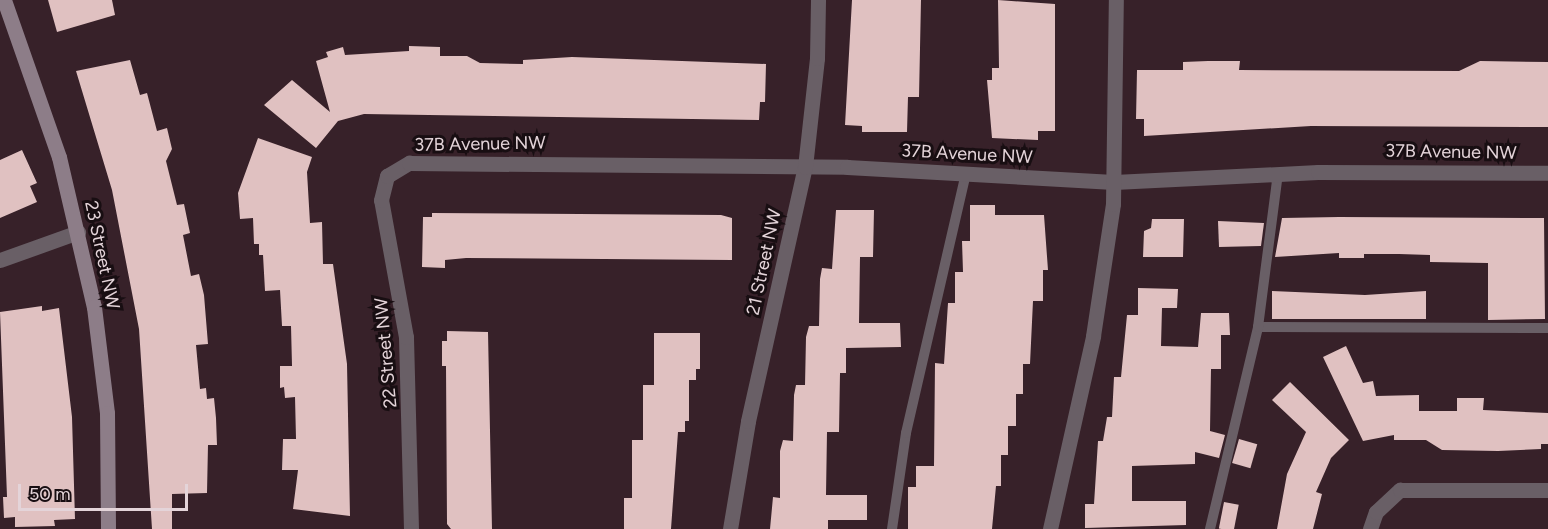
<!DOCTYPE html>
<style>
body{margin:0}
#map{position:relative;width:1548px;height:529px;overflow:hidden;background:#372129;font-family:Figtree,sans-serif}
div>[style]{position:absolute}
.building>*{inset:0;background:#e0c1c1;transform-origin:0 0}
.lane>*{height:10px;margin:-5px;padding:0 5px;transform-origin:5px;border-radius:5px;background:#695f66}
.street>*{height:15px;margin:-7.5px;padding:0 7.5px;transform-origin:7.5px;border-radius:7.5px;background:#695f66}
.secondary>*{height:15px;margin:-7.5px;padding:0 7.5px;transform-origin:7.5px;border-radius:7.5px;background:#8d7d88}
span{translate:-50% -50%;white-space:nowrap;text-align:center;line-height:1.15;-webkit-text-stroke:6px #180e12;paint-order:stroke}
.street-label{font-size:18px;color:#e4d4d9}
.scale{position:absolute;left:18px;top:484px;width:170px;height:27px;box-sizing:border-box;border:3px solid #e4d4d9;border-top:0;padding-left:8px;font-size:18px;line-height:21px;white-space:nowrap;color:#e4d4d9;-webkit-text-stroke:4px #180e12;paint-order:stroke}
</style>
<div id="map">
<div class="building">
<div style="clip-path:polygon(48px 0,112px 0,115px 15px,57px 32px)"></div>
<div style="clip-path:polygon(852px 0,921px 0,919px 97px,908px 97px,907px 132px,862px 132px,862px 126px,845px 125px)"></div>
<div style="clip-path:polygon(998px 0,1055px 4px,1055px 131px,1038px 131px,1038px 140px,992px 138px,987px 80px,992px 80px,992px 68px,999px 68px)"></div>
<div style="clip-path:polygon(409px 46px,440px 47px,440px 56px,467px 56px,480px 63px,523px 64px,523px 60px,572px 57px,766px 64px,765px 102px,760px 102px,759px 120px,364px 114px,338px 121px,316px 148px,264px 105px,292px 80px,330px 112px,316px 61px,328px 57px,326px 52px,343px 47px,345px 55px,409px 51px)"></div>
<div style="clip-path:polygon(130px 60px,140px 95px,147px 93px,157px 131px,167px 128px,172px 149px,166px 161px,177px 205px,184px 204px,190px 233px,183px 235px,191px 276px,199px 274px,204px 295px,208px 344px,196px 345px,200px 389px,206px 388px,207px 399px,214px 398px,216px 418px,217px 445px,208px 445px,207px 493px,172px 494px,172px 529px,152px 529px,139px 329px,112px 190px,76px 71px)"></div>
<div style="clip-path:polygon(1208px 61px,1240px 61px,1239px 70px,1459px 71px,1480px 61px,1548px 62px,1548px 127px,1311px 126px,1144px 136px,1144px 119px,1136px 119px,1137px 70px,1183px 70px,1183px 62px)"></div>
<div style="clip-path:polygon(258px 138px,312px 157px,307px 172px,310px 223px,322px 222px,323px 264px,333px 264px,347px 364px,350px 516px,293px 509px,298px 470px,282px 470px,283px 439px,296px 439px,295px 397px,285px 398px,284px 387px,280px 388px,280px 366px,292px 366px,291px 326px,282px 326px,280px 290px,265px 291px,263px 255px,259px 255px,259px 244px,254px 244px,253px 218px,240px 219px,238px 193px)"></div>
<div style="clip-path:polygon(22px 150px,37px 183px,30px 186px,37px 202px,0 218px,0 160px)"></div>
<div style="clip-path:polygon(970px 205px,995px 205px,995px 215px,1044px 215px,1048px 270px,1043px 270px,1043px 301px,1033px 301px,1030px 364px,1023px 364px,1023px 394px,1016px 394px,1016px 426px,1008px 426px,1008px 455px,1001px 455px,1001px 486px,996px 486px,992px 529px,908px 529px,908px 487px,916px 487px,916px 466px,934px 466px,935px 363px,944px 364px,948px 303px,955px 303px,955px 272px,963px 272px,962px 241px,970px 241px)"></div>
<div style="clip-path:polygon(836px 210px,874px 210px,873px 257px,860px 257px,859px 323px,900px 323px,901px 347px,846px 348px,846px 373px,840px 373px,839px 432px,827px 432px,826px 495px,867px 495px,867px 520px,828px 520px,828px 529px,770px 529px,773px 497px,780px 498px,780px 451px,783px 440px,793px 441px,794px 395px,796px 385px,805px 385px,806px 337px,809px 326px,819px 326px,820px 279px,822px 268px,832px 269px)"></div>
<div style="clip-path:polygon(432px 213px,721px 215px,732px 218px,732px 260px,466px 258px,445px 260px,445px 268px,422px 267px,423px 217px,432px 217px)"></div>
<div style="clip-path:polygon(1339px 217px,1544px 218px,1545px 319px,1488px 320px,1488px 263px,1430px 262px,1430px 255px,1399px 254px,1364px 254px,1364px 258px,1339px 258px,1339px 253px,1275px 257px,1282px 218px)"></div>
<div style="clip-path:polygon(1152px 219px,1184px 219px,1183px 257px,1143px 257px,1144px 231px,1151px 228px)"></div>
<div style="clip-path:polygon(1218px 221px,1264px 223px,1261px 246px,1219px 247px)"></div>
<div style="clip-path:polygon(1138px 288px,1178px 289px,1177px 308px,1162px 308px,1161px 346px,1198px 347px,1201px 313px,1229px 313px,1230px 335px,1221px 335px,1221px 369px,1211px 369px,1210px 431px,1225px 435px,1219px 458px,1195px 452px,1195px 464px,1132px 466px,1132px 501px,1186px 501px,1186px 525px,1085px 528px,1085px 504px,1094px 504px,1098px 441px,1103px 441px,1107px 417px,1112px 417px,1114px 377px,1121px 377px,1127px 315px,1138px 315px)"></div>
<div style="clip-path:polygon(1272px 291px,1365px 295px,1426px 291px,1426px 319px,1272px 319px)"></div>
<div style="clip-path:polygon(42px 306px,42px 311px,59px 308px,72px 417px,75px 519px,54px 520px,55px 526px,15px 527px,15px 517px,4px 518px,3px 497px,7px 497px,0 312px)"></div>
<div style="clip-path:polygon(447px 331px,488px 332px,492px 529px,451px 529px,447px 524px,446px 366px,442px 366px,442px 341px,447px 341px)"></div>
<div style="clip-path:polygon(654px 333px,700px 333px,700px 369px,696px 369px,696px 380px,689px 380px,689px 421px,685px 421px,685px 432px,678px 432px,671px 529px,624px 529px,624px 498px,632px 498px,632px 440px,643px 440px,643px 385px,654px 385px)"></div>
<div style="clip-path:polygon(1346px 346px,1363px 383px,1373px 381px,1376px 396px,1419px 395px,1419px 411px,1457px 411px,1457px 398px,1484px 398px,1483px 410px,1548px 413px,1548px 444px,1541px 444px,1541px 449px,1498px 451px,1442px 450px,1426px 440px,1394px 440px,1394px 435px,1363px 441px,1323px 357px)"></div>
<div style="clip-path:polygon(1290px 382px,1349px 440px,1331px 458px,1316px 492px,1322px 494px,1313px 529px,1277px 529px,1287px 474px,1306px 432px,1272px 400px)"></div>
<div style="left:1239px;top:439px;width:19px;height:25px;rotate:16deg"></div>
<div style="left:1224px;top:502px;width:15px;height:27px;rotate:11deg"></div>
</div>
<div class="lane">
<div style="left:1258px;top:327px;width:290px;rotate:0.2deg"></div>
<div style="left:892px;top:529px;width:97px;rotate:-81.7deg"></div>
<div style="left:906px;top:433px;width:267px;rotate:-77deg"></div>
<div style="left:1210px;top:529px;width:208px;rotate:-76.6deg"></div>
<div style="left:1258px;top:327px;width:155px;rotate:-82.6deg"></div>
</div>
<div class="street">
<div style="left:0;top:260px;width:83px;rotate:-19.7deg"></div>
<div style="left:411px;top:529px;width:192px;rotate:-91.5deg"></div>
<div style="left:406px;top:337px;width:139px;rotate:-100.3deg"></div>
<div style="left:381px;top:200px;width:25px;rotate:-76deg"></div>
<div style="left:387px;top:176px;width:26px;rotate:-31deg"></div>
<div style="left:409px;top:163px;width:438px;rotate:0.5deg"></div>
<div style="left:847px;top:167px;width:267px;rotate:3.2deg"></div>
<div style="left:1114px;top:182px;width:204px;rotate:-2.8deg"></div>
<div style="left:1318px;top:172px;width:230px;rotate:0.2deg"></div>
<div style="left:730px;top:529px;width:109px;rotate:-80.5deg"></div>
<div style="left:748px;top:421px;width:260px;rotate:-77.4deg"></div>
<div style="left:805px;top:167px;width:110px;rotate:-83.7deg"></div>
<div style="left:817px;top:58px;width:58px;rotate:-89deg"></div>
<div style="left:1050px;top:529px;width:198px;rotate:-77.4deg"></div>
<div style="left:1093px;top:336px;width:134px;rotate:-81.4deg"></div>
<div style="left:1113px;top:204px;width:204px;rotate:-89.2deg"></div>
<div style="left:1370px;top:529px;width:18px;rotate:-71deg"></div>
<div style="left:1376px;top:512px;width:33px;rotate:-43deg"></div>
<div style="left:1400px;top:490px;width:148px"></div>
</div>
<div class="secondary">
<div style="left:4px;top:0;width:166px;rotate:70.7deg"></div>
<div style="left:59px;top:157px;width:154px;rotate:76.9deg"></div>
<div style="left:94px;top:307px;width:107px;rotate:83deg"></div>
<div style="left:107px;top:413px;width:116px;rotate:89.5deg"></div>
</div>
<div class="street-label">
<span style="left:480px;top:144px;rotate:-1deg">37B Avenue NW</span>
<span style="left:1451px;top:152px;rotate:1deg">37B Avenue NW</span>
<span style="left:967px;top:154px;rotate:3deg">37B Avenue NW</span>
<span style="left:102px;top:255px;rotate:78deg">23 Street NW</span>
<span style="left:764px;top:262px;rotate:-78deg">21 Street NW</span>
<span style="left:386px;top:353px;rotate:-95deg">22 Street NW</span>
</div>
<div class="scale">50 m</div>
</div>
